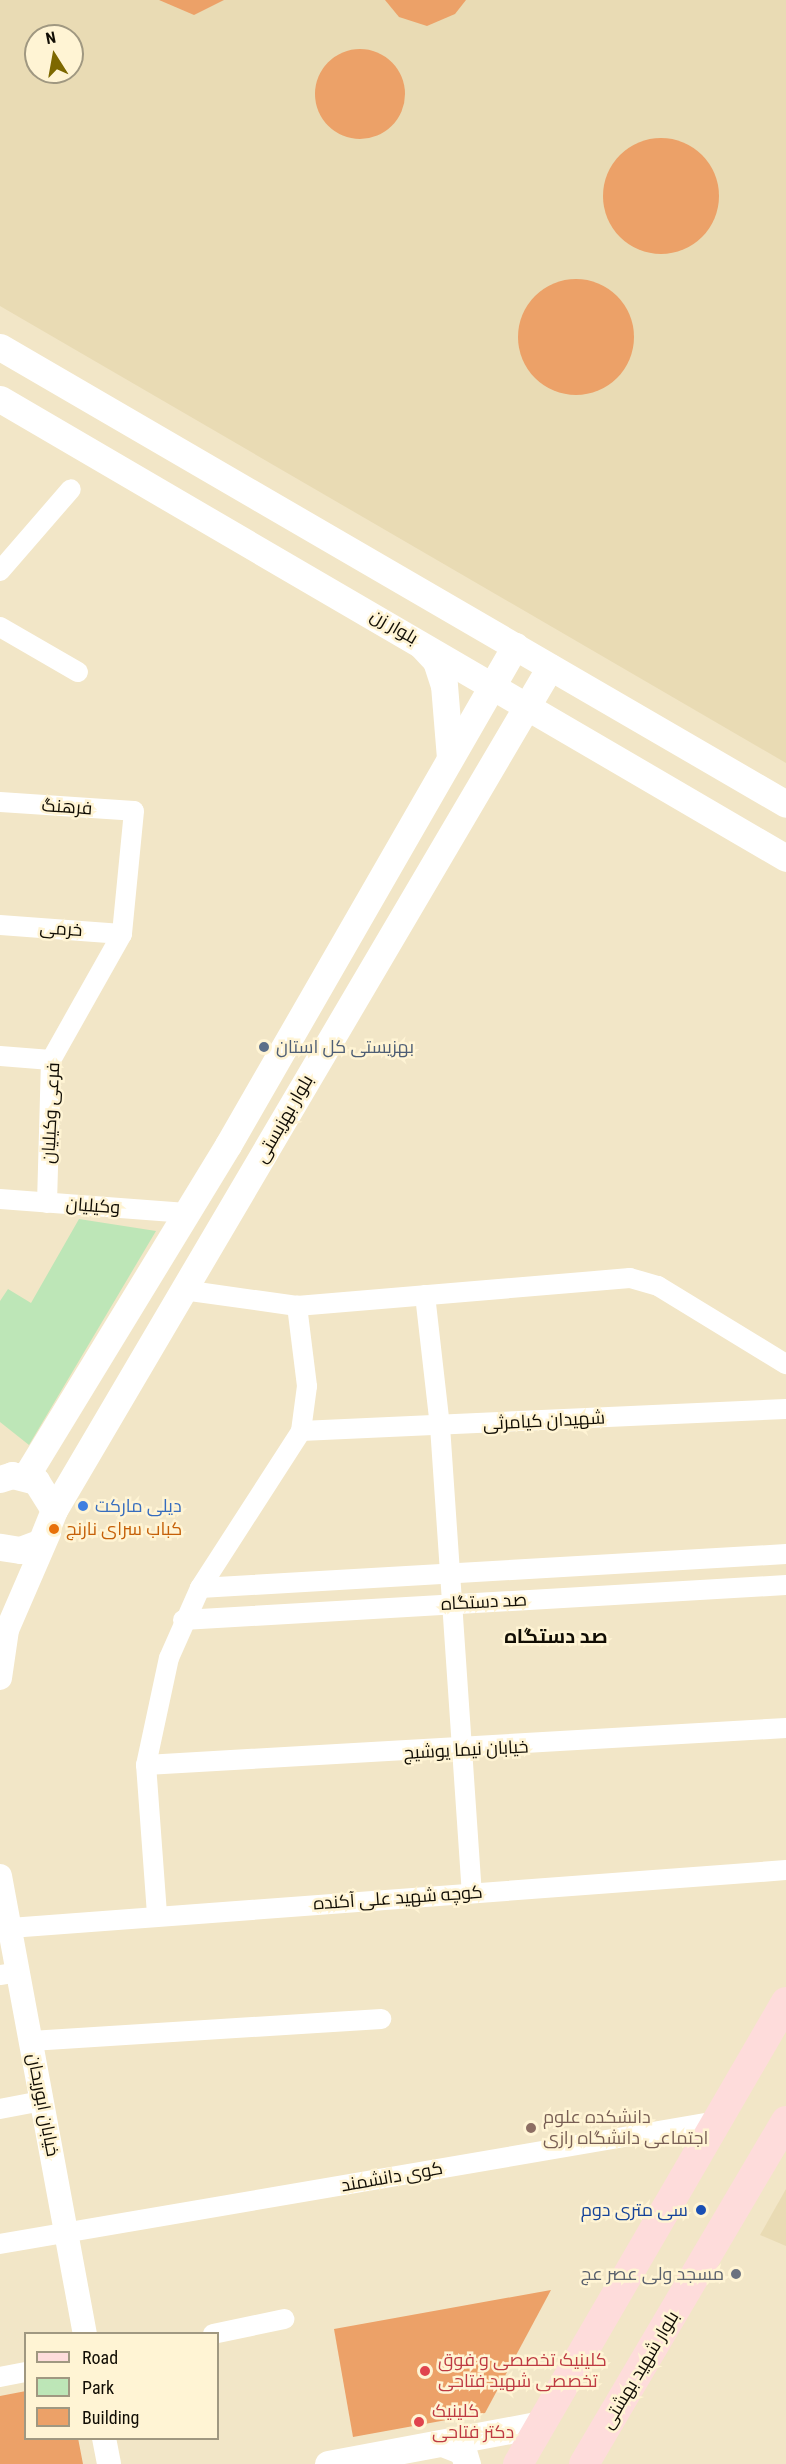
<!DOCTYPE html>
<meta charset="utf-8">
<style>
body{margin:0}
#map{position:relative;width:786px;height:2464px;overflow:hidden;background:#f2e6c7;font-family:"Roboto Condensed",Cairo,sans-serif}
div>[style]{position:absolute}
.built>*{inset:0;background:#e9dbb4}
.green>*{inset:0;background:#bde6b7}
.building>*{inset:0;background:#eca168}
.round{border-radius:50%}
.minor>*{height:20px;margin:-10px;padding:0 10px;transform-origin:10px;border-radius:10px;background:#fff}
.tertiary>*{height:24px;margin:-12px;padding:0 12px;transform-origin:12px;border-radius:12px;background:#fff}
.secondary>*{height:27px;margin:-13.5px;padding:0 13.5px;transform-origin:13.5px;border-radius:13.5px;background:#fff}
.primary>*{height:30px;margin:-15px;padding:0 15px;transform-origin:15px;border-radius:15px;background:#fedcdb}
.dots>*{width:16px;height:16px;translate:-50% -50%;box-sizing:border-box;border:3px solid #fff4d4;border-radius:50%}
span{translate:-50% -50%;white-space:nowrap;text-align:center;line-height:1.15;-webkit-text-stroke:5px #fff4d4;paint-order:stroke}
.street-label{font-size:18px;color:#110d04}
.service-label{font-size:18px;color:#4e5e75}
.left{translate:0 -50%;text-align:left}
.shop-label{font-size:18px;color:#366cbe}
.food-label{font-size:18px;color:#c56008}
.education-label{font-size:18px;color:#785e54}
.transit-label{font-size:18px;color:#164399}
.right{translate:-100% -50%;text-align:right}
.worship-label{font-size:18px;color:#5b616d}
.health-label{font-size:18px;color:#be3a42}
.neighbourhood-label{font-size:20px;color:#110d04;font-weight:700}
.legend{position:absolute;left:24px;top:2332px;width:195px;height:108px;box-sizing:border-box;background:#fff4d4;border:2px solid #a09881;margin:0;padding:8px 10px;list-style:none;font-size:18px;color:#110d04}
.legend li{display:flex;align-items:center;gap:12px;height:30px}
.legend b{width:30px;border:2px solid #a09881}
.north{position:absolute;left:24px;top:24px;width:60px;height:60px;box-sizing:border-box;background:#fff4d4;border:2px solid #a09881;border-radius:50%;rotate:349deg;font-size:16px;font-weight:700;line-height:24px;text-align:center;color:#110d04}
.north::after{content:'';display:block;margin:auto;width:21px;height:27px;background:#7d6800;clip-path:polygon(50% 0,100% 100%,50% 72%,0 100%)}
</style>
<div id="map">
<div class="built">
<div style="clip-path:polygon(evenodd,0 0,786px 0,786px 763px,0 306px,0 0,36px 36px,72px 36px,72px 72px,36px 72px,36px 36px)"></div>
<div style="clip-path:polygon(786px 2189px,786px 2246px,760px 2235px)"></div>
</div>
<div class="green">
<div style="clip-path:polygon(79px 1219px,156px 1231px,29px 1445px,0 1422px,0 1301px,8px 1289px,31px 1303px)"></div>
</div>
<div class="building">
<div style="clip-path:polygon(159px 0,224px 0,194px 15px)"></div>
<div style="clip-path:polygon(385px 0,466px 0,455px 14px,427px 26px,399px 17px)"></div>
<div class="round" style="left:315px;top:49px;width:90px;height:90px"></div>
<div class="round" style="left:603px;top:138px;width:116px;height:116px"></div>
<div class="round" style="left:518px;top:279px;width:116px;height:116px"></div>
<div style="clip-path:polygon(551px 2290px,485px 2413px,353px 2437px,334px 2329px)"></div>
<div style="clip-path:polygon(26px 2391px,26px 2438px,78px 2438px,83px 2464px,0 2464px,0 2396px)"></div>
</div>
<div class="minor">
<div style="left:0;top:571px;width:108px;rotate:-49.1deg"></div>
<div style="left:0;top:627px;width:90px;rotate:30deg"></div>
<div style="left:0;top:802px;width:134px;rotate:3.8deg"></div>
<div style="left:134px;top:811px;width:124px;rotate:95.6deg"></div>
<div style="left:122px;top:934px;width:145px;rotate:119.4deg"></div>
<div style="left:51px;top:1060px;width:143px;rotate:91.6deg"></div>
<div style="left:0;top:925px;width:122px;rotate:4.2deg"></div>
<div style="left:0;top:1056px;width:51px;rotate:4.5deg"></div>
<div style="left:0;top:1199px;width:187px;rotate:4.3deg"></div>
<div style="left:425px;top:1295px;width:132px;rotate:83.5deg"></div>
<div style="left:440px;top:1426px;width:468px;rotate:86.1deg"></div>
<div style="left:297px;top:1306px;width:334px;rotate:-4.8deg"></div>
<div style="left:630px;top:1278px;width:29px;rotate:16deg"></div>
<div style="left:658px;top:1286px;width:150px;rotate:31.4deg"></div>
<div style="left:301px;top:1431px;width:485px;rotate:-2.6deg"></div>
<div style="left:200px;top:1588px;width:587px;rotate:-3.32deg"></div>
<div style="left:183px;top:1620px;width:604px;rotate:-3.32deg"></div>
<div style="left:146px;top:1765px;width:641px;rotate:-3.31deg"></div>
<div style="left:157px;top:1914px;width:149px;rotate:-94.2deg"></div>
<div style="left:146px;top:1765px;width:109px;rotate:-77.9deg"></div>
<div style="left:169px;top:1658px;width:77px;rotate:-66.1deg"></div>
<div style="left:200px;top:1588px;width:187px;rotate:-57.2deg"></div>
<div style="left:301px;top:1431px;width:45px;rotate:-82.4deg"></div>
<div style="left:307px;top:1386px;width:81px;rotate:-97.1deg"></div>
<div style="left:297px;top:1306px;width:115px;rotate:-172deg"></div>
<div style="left:10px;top:1928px;width:778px;rotate:-4.27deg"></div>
<div style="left:0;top:1975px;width:18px;rotate:-9deg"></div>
<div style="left:31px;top:2041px;width:351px;rotate:-3.6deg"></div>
<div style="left:0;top:2109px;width:43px;rotate:-10.8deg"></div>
<div style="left:0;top:2244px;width:727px;rotate:-9.73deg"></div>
<div style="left:213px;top:2334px;width:73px;rotate:-11.9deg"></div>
<div style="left:0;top:2377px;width:26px;rotate:-11deg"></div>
</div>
<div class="tertiary">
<div style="left:0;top:1678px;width:49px;rotate:-81.7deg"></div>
<div style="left:7px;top:1630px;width:106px;rotate:-66.6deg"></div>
<div style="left:0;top:1876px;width:466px;rotate:79.5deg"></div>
<div style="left:104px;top:2438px;width:26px;rotate:79deg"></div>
</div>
<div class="secondary">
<div style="left:0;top:347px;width:909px;rotate:30.17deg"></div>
<div style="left:0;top:399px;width:910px;rotate:30.28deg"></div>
<div style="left:422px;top:646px;width:21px;rotate:47deg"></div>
<div style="left:436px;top:661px;width:25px;rotate:72deg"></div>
<div style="left:444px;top:685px;width:73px;rotate:85.3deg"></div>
<div style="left:26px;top:1476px;width:388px;rotate:-58.6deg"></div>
<div style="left:228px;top:1145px;width:576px;rotate:-60.09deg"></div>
<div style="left:0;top:1479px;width:13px;rotate:-18deg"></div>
<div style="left:12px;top:1475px;width:25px;rotate:14deg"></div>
<div style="left:36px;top:1481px;width:34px;rotate:58deg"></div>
<div style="left:54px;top:1510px;width:35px;rotate:112deg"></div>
<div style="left:41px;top:1542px;width:22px;rotate:159deg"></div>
<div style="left:20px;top:1550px;width:20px;rotate:-171deg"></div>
<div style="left:54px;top:1510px;width:978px;rotate:-59.53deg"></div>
<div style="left:442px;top:2443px;width:22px;rotate:21deg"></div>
<div style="left:463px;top:2451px;width:14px;rotate:73deg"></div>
<div style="left:328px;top:2464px;width:217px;rotate:-10.6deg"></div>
</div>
<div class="primary">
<div style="left:518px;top:2464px;width:534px;rotate:-59.88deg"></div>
<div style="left:584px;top:2464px;width:398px;rotate:-59.5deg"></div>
</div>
<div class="dots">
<div style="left:264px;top:1047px;background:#5c6f8a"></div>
<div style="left:83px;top:1506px;background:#3f7fe0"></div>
<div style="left:54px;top:1529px;background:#e8710a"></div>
<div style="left:531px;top:2128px;background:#8d6e63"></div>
<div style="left:701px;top:2210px;background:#1a4fb4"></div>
<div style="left:736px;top:2274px;background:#6b7280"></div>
<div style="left:425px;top:2371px;background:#e0444e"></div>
<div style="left:419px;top:2422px;background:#e0444e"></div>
</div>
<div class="street-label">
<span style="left:394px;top:627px;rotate:30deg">بلوار زن</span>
<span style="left:67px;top:807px;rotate:4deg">فرهنگ</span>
<span style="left:61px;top:929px;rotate:4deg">خرمی</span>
<span style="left:51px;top:1113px;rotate:-87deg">فرعی وکیلیان</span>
<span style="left:284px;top:1119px;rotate:-60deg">بلوار بهزیستی</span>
<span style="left:93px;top:1206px;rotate:4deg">وکیلیان</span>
<span style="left:544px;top:1421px;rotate:-3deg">شهیدان کیامرثی</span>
<span style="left:484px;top:1602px;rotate:-3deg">صد دستگاه</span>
<span style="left:466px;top:1750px;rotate:-3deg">خیابان نیما یوشیج</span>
<span style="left:398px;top:1898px;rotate:-4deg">کوچه شهید علی آکنده</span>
<span style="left:43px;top:2105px;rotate:79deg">خیابان ابوریحان</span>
<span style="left:392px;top:2177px;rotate:-10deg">کوی دانشمند</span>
<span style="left:640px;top:2370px;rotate:-59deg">بلوار شهید بهشتی</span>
</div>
<div class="service-label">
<span class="left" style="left:276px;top:1047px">بهزیستی کل استان</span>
</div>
<div class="shop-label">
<span class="left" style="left:95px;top:1506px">دیلی مارکت</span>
</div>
<div class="food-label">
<span class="left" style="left:66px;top:1529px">کباب سرای نارنج</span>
</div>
<div class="education-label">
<span class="left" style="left:543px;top:2128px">دانشکده علوم<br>اجتماعی دانشگاه رازی</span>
</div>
<div class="transit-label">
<span class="right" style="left:688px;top:2210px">سی متری دوم</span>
</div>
<div class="worship-label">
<span class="right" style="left:724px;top:2274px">مسجد ولی عصر عج</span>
</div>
<div class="health-label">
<span class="left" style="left:438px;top:2371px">کلینیک تخصصی و فوق<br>تخصصی شهید فتاحی</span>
<span class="left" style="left:432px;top:2422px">کلینیک<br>دکتر فتاحی</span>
</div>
<div class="neighbourhood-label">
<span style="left:556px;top:1636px">صد دستگاه</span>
</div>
<ul class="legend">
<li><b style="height:8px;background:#fedcdb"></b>Road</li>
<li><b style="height:16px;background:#bde6b7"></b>Park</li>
<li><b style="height:16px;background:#eca168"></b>Building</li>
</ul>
<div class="north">N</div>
</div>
